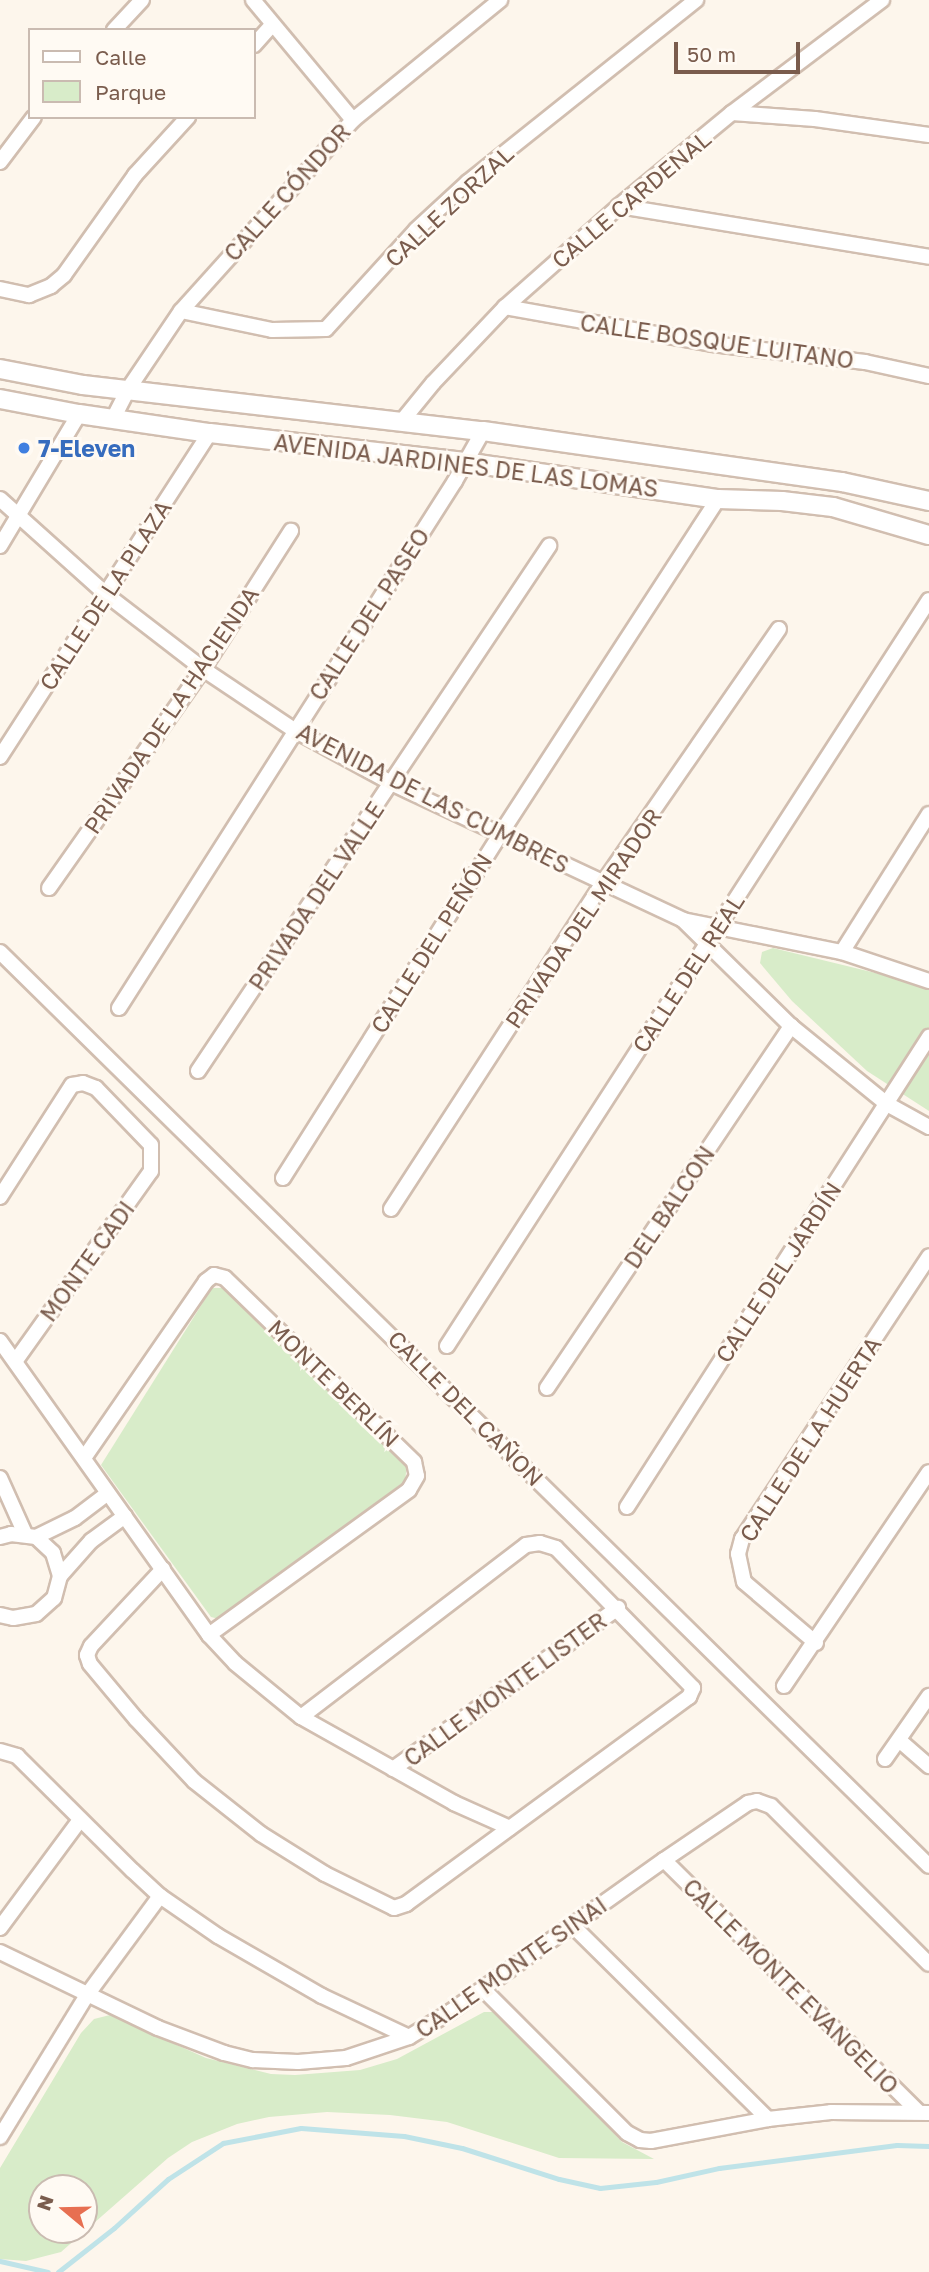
<!DOCTYPE html>
<meta charset="utf-8">
<style>
body{margin:0}
#map{position:relative;width:929px;height:2272px;overflow:hidden;background:#fdf6ec;font-family:"Golos Text",sans-serif}
div>[style]{position:absolute}
.green>*{inset:0;background:#d8ecc9}
.stream>*{height:5px;margin:-2.5px;padding:0 2.5px;transform-origin:2.5px;border-radius:2.5px;background:#bfe3e8}
.roads{filter:drop-shadow(2px 0 #d1beb0) drop-shadow(-2px 0 #d1beb0) drop-shadow(0 2px #d1beb0) drop-shadow(0 -2px #d1beb0)}
.minor>*{height:14px;margin:-7px;padding:0 7px;transform-origin:7px;border-radius:7px;background:#fff}
.tertiary>*{height:18px;margin:-9px;padding:0 9px;transform-origin:9px;border-radius:9px;background:#fff}
.dots>*{width:19px;height:19px;translate:-50% -50%;box-sizing:border-box;border:4px solid #fffaf3;border-radius:50%}
span{translate:-50% -50%;white-space:nowrap;text-align:center;line-height:1.15;-webkit-text-stroke:6px #fffaf3;paint-order:stroke}
.street-label{font-size:23px;color:#7a5c4d}
.shop-label{font-size:23px;color:#366cbe;font-weight:700}
.left{translate:0 -50%;text-align:left}
.legend{position:absolute;left:28px;top:28px;width:228px;height:91px;box-sizing:border-box;background:#fffaf3;border:2px solid #cabbb1;margin:0;padding:9px 12px;list-style:none;font-size:21px;color:#7a5c4d}
.legend li{display:flex;align-items:center;gap:14px;height:35px}
.legend b{width:35px;border:2px solid #cabbb1}
.north{position:absolute;left:28px;top:2174px;width:70px;height:70px;box-sizing:border-box;background:#fffaf3;border:2px solid #cabbb1;border-radius:50%;rotate:289deg;font-size:19px;font-weight:700;line-height:28px;text-align:center;color:#7a5c4d}
.north::after{content:'';display:block;margin:auto;width:24px;height:32px;background:#e76f51;clip-path:polygon(50% 0,100% 100%,50% 72%,0 100%)}
.scale{position:absolute;left:674px;top:42px;width:126px;height:32px;box-sizing:border-box;border:4px solid #7a5c4d;border-top:0;padding-left:9px;font-size:21px;line-height:24px;white-space:nowrap;color:#7a5c4d;-webkit-text-stroke:5px #fffaf3;paint-order:stroke}
</style>
<div id="map">
<div class="green">
<div style="clip-path:polygon(773px 948px,929px 986px,929px 1111px,867px 1071px,792px 1001px,760px 963px,762px 952px)"></div>
<div style="clip-path:polygon(212px 1288px,226px 1288px,407px 1465px,405px 1481px,219px 1619px,211px 1617px,101px 1465px)"></div>
<div style="clip-path:polygon(evenodd,484px 2012px,493px 2012px,509px 2024px,622px 2142px,654px 2159px,559px 2158px,447px 2122px,390px 2115px,327px 2112px,269px 2117px,237px 2124px,192px 2142px,168px 2158px,61px 2252px,26px 2261px,0 2259px,0 2168px,81px 2033px,94px 2019px,110px 2015px,206px 2058px,271px 2074px,295px 2075px,360px 2070px,397px 2059px,484px 2012px,42px 2188px,84px 2188px,84px 2230px,42px 2230px,42px 2188px)"></div>
</div>
<div class="stream">
<div style="left:0;top:2261px;width:49px;rotate:12.9deg"></div>
<div style="left:58px;top:2272px;width:71px;rotate:-38.2deg"></div>
<div style="left:114px;top:2228px;width:73px;rotate:-42.2deg"></div>
<div style="left:168px;top:2179px;width:66px;rotate:-33.2deg"></div>
<div style="left:223px;top:2143px;width:79px;rotate:-10.9deg"></div>
<div style="left:301px;top:2128px;width:103px;rotate:4.4deg"></div>
<div style="left:404px;top:2136px;width:59px;rotate:11.7deg"></div>
<div style="left:462px;top:2148px;width:102px;rotate:17.7deg"></div>
<div style="left:559px;top:2179px;width:42px;rotate:12.4deg"></div>
<div style="left:600px;top:2188px;width:56px;rotate:-6.1deg"></div>
<div style="left:656px;top:2182px;width:65px;rotate:-12.5deg"></div>
<div style="left:719px;top:2168px;width:179px;rotate:-7.4deg"></div>
<div style="left:897px;top:2145px;width:32px;rotate:2deg"></div>
</div>
<div class="roads">
<div class="minor">
<div style="left:253px;top:0;width:156px;rotate:50.2deg"></div>
<div style="left:114px;top:30px;width:41px;rotate:-47deg"></div>
<div style="left:254px;top:45px;width:27px;rotate:-48deg"></div>
<div style="left:732px;top:113px;width:83px;rotate:4.1deg"></div>
<div style="left:815px;top:119px;width:115px;rotate:8deg"></div>
<div style="left:0;top:162px;width:56px;rotate:-52.9deg"></div>
<div style="left:619px;top:206px;width:314px;rotate:9.3deg"></div>
<div style="left:0;top:289px;width:30px;rotate:12deg"></div>
<div style="left:29px;top:295px;width:24px;rotate:-22deg"></div>
<div style="left:51px;top:286px;width:17px;rotate:-40deg"></div>
<div style="left:64px;top:275px;width:123px;rotate:-54.6deg"></div>
<div style="left:135px;top:175px;width:79px;rotate:-47.6deg"></div>
<div style="left:505px;top:307px;width:210px;rotate:10.1deg"></div>
<div style="left:712px;top:344px;width:154px;rotate:6.7deg"></div>
<div style="left:865px;top:362px;width:66px;rotate:12.3deg"></div>
<div style="left:181px;top:311px;width:93px;rotate:11.8deg"></div>
<div style="left:272px;top:330px;width:54px;rotate:-1.1deg"></div>
<div style="left:326px;top:329px;width:134px;rotate:-47.7deg"></div>
<div style="left:416px;top:230px;width:71px;rotate:-42.7deg"></div>
<div style="left:468px;top:182px;width:292px;rotate:-38.6deg"></div>
<div style="left:113px;top:419px;width:35px;rotate:-63deg"></div>
<div style="left:129px;top:388px;width:93px;rotate:-56deg"></div>
<div style="left:181px;top:311px;width:257px;rotate:-48deg"></div>
<div style="left:353px;top:120px;width:190px;rotate:-39.2deg"></div>
<div style="left:402px;top:421px;width:49px;rotate:-50.8deg"></div>
<div style="left:433px;top:383px;width:105px;rotate:-46.5deg"></div>
<div style="left:505px;top:307px;width:152px;rotate:-41.5deg"></div>
<div style="left:619px;top:206px;width:146px;rotate:-39.5deg"></div>
<div style="left:732px;top:113px;width:188px;rotate:-37deg"></div>
<div style="left:0;top:499px;width:144px;rotate:41.9deg"></div>
<div style="left:107px;top:595px;width:121px;rotate:37.6deg"></div>
<div style="left:203px;top:669px;width:110px;rotate:33.8deg"></div>
<div style="left:294px;top:730px;width:113px;rotate:28.6deg"></div>
<div style="left:393px;top:784px;width:320px;rotate:25.1deg"></div>
<div style="left:683px;top:920px;width:162px;rotate:11.4deg"></div>
<div style="left:842px;top:952px;width:92px;rotate:18.4deg"></div>
<div style="left:0;top:546px;width:154px;rotate:-59.1deg"></div>
<div style="left:0;top:757px;width:386px;rotate:-57.1deg"></div>
<div style="left:49px;top:888px;width:268px;rotate:-54.9deg"></div>
<div style="left:203px;top:669px;width:164px;rotate:-57.5deg"></div>
<div style="left:683px;top:920px;width:151px;rotate:44.5deg"></div>
<div style="left:791px;top:1026px;width:124px;rotate:39.1deg"></div>
<div style="left:887px;top:1104px;width:48px;rotate:28.7deg"></div>
<div style="left:0;top:952px;width:1303px;rotate:44.53deg"></div>
<div style="left:842px;top:952px;width:163px;rotate:-57.8deg"></div>
<div style="left:119px;top:1008px;width:625px;rotate:-57.48deg"></div>
<div style="left:455px;top:481px;width:57px;rotate:-60.8deg"></div>
<div style="left:198px;top:1071px;width:632px;rotate:-56.23deg"></div>
<div style="left:283px;top:1178px;width:408px;rotate:-57.7deg"></div>
<div style="left:501px;top:833px;width:398px;rotate:-57deg"></div>
<div style="left:0;top:1197px;width:133px;rotate:-57.3deg"></div>
<div style="left:72px;top:1085px;width:11px;rotate:-10deg"></div>
<div style="left:83px;top:1083px;width:14px;rotate:21deg"></div>
<div style="left:96px;top:1088px;width:79px;rotate:46deg"></div>
<div style="left:151px;top:1145px;width:26px;rotate:90deg"></div>
<div style="left:151px;top:1171px;width:234px;rotate:125.5deg"></div>
<div style="left:391px;top:1209px;width:389px;rotate:-57deg"></div>
<div style="left:603px;top:883px;width:309px;rotate:-55.3deg"></div>
<div style="left:0;top:1341px;width:361px;rotate:54.6deg"></div>
<div style="left:209px;top:1635px;width:38px;rotate:47deg"></div>
<div style="left:235px;top:1663px;width:85px;rotate:39.3deg"></div>
<div style="left:301px;top:1717px;width:176px;rotate:29.3deg"></div>
<div style="left:454px;top:1803px;width:61px;rotate:24.1deg"></div>
<div style="left:447px;top:1346px;width:888px;rotate:-57.13deg"></div>
<div style="left:547px;top:1388px;width:437px;rotate:-56deg"></div>
<div style="left:84px;top:1458px;width:215px;rotate:-55.4deg"></div>
<div style="left:206px;top:1281px;width:10px;rotate:-37deg"></div>
<div style="left:214px;top:1275px;width:11px;rotate:15deg"></div>
<div style="left:225px;top:1278px;width:264px;rotate:44.2deg"></div>
<div style="left:414px;top:1462px;width:14px;rotate:78deg"></div>
<div style="left:417px;top:1476px;width:16px;rotate:120deg"></div>
<div style="left:409px;top:1490px;width:247px;rotate:144.1deg"></div>
<div style="left:0;top:1478px;width:61px;rotate:65.9deg"></div>
<div style="left:627px;top:1507px;width:559px;rotate:-57.28deg"></div>
<div style="left:0;top:1537px;width:11px;rotate:-15deg"></div>
<div style="left:11px;top:1534px;width:25px;rotate:7deg"></div>
<div style="left:36px;top:1537px;width:23px;rotate:43deg"></div>
<div style="left:53px;top:1553px;width:24px;rotate:73deg"></div>
<div style="left:60px;top:1576px;width:23px;rotate:105deg"></div>
<div style="left:54px;top:1598px;width:24px;rotate:138deg"></div>
<div style="left:36px;top:1614px;width:23px;rotate:170deg"></div>
<div style="left:13px;top:1618px;width:13px;rotate:-167deg"></div>
<div style="left:36px;top:1537px;width:43px;rotate:-26deg"></div>
<div style="left:75px;top:1518px;width:41px;rotate:-37.1deg"></div>
<div style="left:163px;top:1569px;width:105px;rotate:133.1deg"></div>
<div style="left:91px;top:1646px;width:10px;rotate:114deg"></div>
<div style="left:87px;top:1655px;width:9px;rotate:72deg"></div>
<div style="left:90px;top:1664px;width:72px;rotate:50.1deg"></div>
<div style="left:136px;top:1719px;width:85px;rotate:46.9deg"></div>
<div style="left:194px;top:1781px;width:85px;rotate:38.3deg"></div>
<div style="left:261px;top:1834px;width:75px;rotate:32deg"></div>
<div style="left:325px;top:1874px;width:77px;rotate:26.2deg"></div>
<div style="left:394px;top:1908px;width:13px;rotate:-18deg"></div>
<div style="left:406px;top:1904px;width:351px;rotate:-36.2deg"></div>
<div style="left:689px;top:1697px;width:10px;rotate:-66deg"></div>
<div style="left:693px;top:1688px;width:196px;rotate:-134.4deg"></div>
<div style="left:556px;top:1548px;width:17px;rotate:-163deg"></div>
<div style="left:540px;top:1543px;width:14px;rotate:172deg"></div>
<div style="left:526px;top:1545px;width:283px;rotate:142.6deg"></div>
<div style="left:60px;top:1576px;width:47px;rotate:-48.5deg"></div>
<div style="left:91px;top:1541px;width:42px;rotate:-36.3deg"></div>
<div style="left:816px;top:1643px;width:94px;rotate:-139.7deg"></div>
<div style="left:744px;top:1582px;width:29px;rotate:-102deg"></div>
<div style="left:738px;top:1554px;width:16px;rotate:-75deg"></div>
<div style="left:742px;top:1539px;width:339px;rotate:-56.5deg"></div>
<div style="left:784px;top:1686px;width:258px;rotate:-55.9deg"></div>
<div style="left:899px;top:1740px;width:40px;rotate:41deg"></div>
<div style="left:0;top:1751px;width:18px;rotate:16deg"></div>
<div style="left:17px;top:1756px;width:163px;rotate:44.8deg"></div>
<div style="left:133px;top:1871px;width:37px;rotate:43deg"></div>
<div style="left:160px;top:1896px;width:70px;rotate:34.6deg"></div>
<div style="left:218px;top:1936px;width:120px;rotate:30deg"></div>
<div style="left:322px;top:1996px;width:96px;rotate:25.2deg"></div>
<div style="left:885px;top:1759px;width:77px;rotate:-55.1deg"></div>
<div style="left:393px;top:1769px;width:277px;rotate:-35.6deg"></div>
<div style="left:664px;top:1860px;width:357px;rotate:44.7deg"></div>
<div style="left:572px;top:1925px;width:276px;rotate:44.7deg"></div>
<div style="left:0;top:1928px;width:134px;rotate:-53.5deg"></div>
<div style="left:0;top:1952px;width:175px;rotate:25.7deg"></div>
<div style="left:158px;top:2028px;width:71px;rotate:20.7deg"></div>
<div style="left:224px;top:2053px;width:30px;rotate:14deg"></div>
<div style="left:253px;top:2060px;width:45px;rotate:2.5deg"></div>
<div style="left:298px;top:2062px;width:48px;rotate:-4.8deg"></div>
<div style="left:346px;top:2058px;width:66px;rotate:-18.4deg"></div>
<div style="left:409px;top:2037px;width:48px;rotate:-31.4deg"></div>
<div style="left:450px;top:2012px;width:262px;rotate:-35.4deg"></div>
<div style="left:664px;top:1860px;width:102px;rotate:-34.2deg"></div>
<div style="left:748px;top:1803px;width:9px;rotate:-13deg"></div>
<div style="left:757px;top:1801px;width:15px;rotate:20deg"></div>
<div style="left:771px;top:1806px;width:223px;rotate:45deg"></div>
<div style="left:484px;top:1990px;width:202px;rotate:45deg"></div>
<div style="left:627px;top:2133px;width:15px;rotate:28deg"></div>
<div style="left:640px;top:2140px;width:11px;rotate:5deg"></div>
<div style="left:651px;top:2141px;width:119px;rotate:-10.6deg"></div>
<div style="left:768px;top:2119px;width:63px;rotate:-6.3deg"></div>
<div style="left:831px;top:2112px;width:98px;rotate:0.6deg"></div>
<div style="left:0;top:2137px;width:167px;rotate:-58.5deg"></div>
<div style="left:87px;top:1995px;width:123px;rotate:-53.6deg"></div>
</div>
<div class="tertiary">
<div style="left:0;top:369px;width:85px;rotate:10.9deg"></div>
<div style="left:83px;top:385px;width:403px;rotate:6.6deg"></div>
<div style="left:483px;top:431px;width:363px;rotate:8.1deg"></div>
<div style="left:842px;top:482px;width:89px;rotate:12.3deg"></div>
<div style="left:0;top:399px;width:80px;rotate:10.8deg"></div>
<div style="left:79px;top:414px;width:132px;rotate:8.3deg"></div>
<div style="left:210px;top:433px;width:256px;rotate:6.5deg"></div>
<div style="left:464px;top:462px;width:257px;rotate:8.3deg"></div>
<div style="left:718px;top:499px;width:64px;rotate:1.8deg"></div>
<div style="left:782px;top:501px;width:51px;rotate:6.7deg"></div>
<div style="left:833px;top:507px;width:100px;rotate:16.3deg"></div>
</div>
</div>
<div class="dots">
<div style="left:24px;top:448px;background:#3f7fe0"></div>
</div>
<div class="street-label">
<span style="left:287px;top:192px;rotate:-48deg">CALLE CÓNDOR</span>
<span style="left:631px;top:199px;rotate:-40deg">CALLE CARDENAL</span>
<span style="left:449px;top:206px;rotate:-43deg">CALLE ZORZAL</span>
<span style="left:717px;top:341px;rotate:8deg">CALLE BOSQUE LUITANO</span>
<span style="left:466px;top:465px;rotate:7deg">AVENIDA JARDINES DE LAS LOMAS</span>
<span style="left:105px;top:595px;rotate:-57deg">CALLE DE LA PLAZA</span>
<span style="left:369px;top:614px;rotate:-57deg">CALLE DEL PASEO</span>
<span style="left:171px;top:710px;rotate:-56deg">PRIVADA DE LA HACIENDA</span>
<span style="left:433px;top:798px;rotate:27deg">AVENIDA DE LAS CUMBRES</span>
<span style="left:316px;top:896px;rotate:-56deg">PRIVADA DEL VALLE</span>
<span style="left:583px;top:918px;rotate:-56deg">PRIVADA DEL MIRADOR</span>
<span style="left:431px;top:943px;rotate:-58deg">CALLE DEL PEÑÓN</span>
<span style="left:688px;top:973px;rotate:-57deg">CALLE DEL REAL</span>
<span style="left:669px;top:1207px;rotate:-56deg">DEL BALCON</span>
<span style="left:87px;top:1261px;rotate:-54deg">MONTE CADI</span>
<span style="left:778px;top:1272px;rotate:-57deg">CALLE DEL JARDÍN</span>
<span style="left:334px;top:1383px;rotate:44deg">MONTE BERLÍN</span>
<span style="left:466px;top:1408px;rotate:45deg">CALLE DEL CAÑON</span>
<span style="left:810px;top:1439px;rotate:-57deg">CALLE DE LA HUERTA</span>
<span style="left:505px;top:1689px;rotate:-36deg">CALLE MONTE LISTER</span>
<span style="left:511px;top:1967px;rotate:-35deg">CALLE MONTE SINAI</span>
<span style="left:791px;top:1986px;rotate:45deg">CALLE MONTE EVANGELIO</span>
</div>
<div class="shop-label">
<span class="left" style="left:38px;top:448px">7-Eleven</span>
</div>
<ul class="legend">
<li><b style="height:9px;background:#fff"></b>Calle</li>
<li><b style="height:19px;background:#d8ecc9"></b>Parque</li>
</ul>
<div class="north">N</div>
<div class="scale">50 m</div>
</div>
